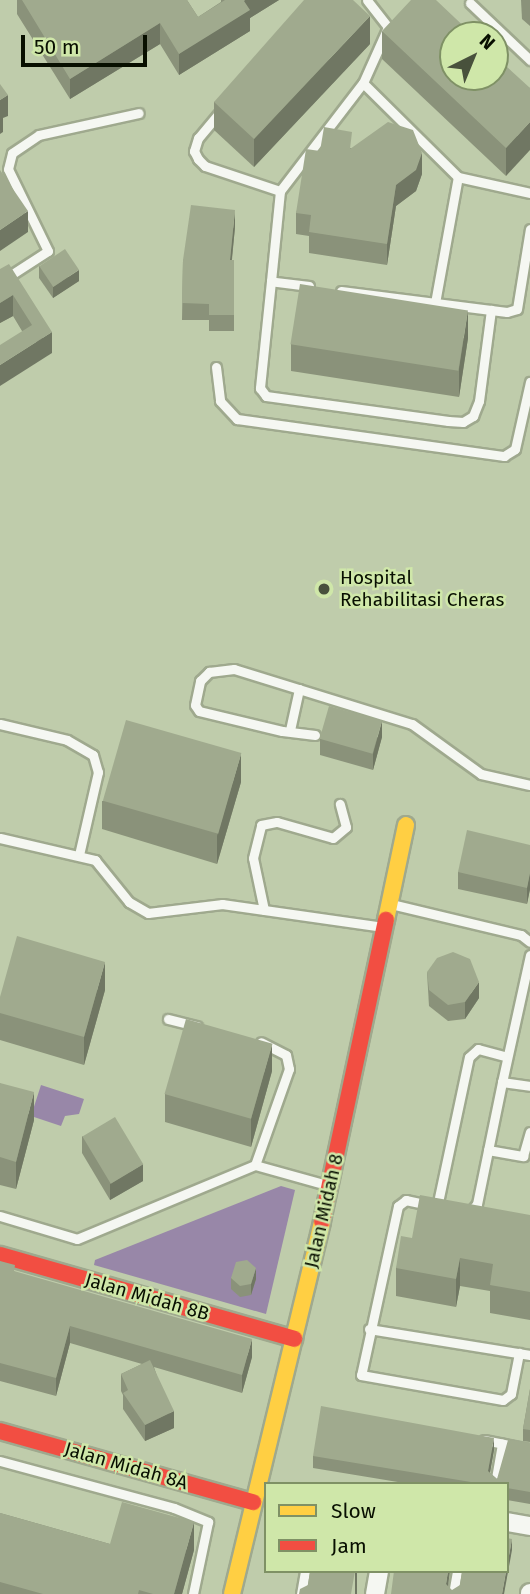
<!DOCTYPE html>
<style>
body{margin:0}
#map{position:relative;width:530px;height:1594px;overflow:hidden;background:#bfccab;font-family:"Fira Sans",sans-serif}
div>[style]{position:absolute}
.water>*{inset:0;background:#9887a8}
.roads{filter:drop-shadow(2px 0 #9fa98e) drop-shadow(-2px 0 #9fa98e) drop-shadow(0 2px #9fa98e) drop-shadow(0 -2px #9fa98e)}
.lane>*{height:9px;margin:-4.5px;padding:0 4.5px;transform-origin:4.5px;border-radius:4.5px;background:#f5f7f2}
.street>*{height:18px;margin:-9px;padding:0 9px;transform-origin:9px;border-radius:9px;background:#f5f7f2}
.slow>*{height:16px;margin:-8px;padding:0 8px;transform-origin:8px;border-radius:8px;background:#ffcf43}
.jam>*{height:16px;margin:-8px;padding:0 8px;transform-origin:8px;border-radius:8px;background:#f24e42}
.wall>*{inset:0;background:#8a927a}
.shaded-wall>*{inset:0;background:#707763;transform-origin:0 0}
.building>*{inset:0;background:#a0aa8e;transform-origin:0 0}
.dots>*{width:19px;height:19px;translate:-50% -50%;box-sizing:border-box;border:4px solid #cfe7a9;border-radius:50%}
span{translate:-50% -50%;white-space:nowrap;text-align:center;line-height:1.15;-webkit-text-stroke:5px #cfe7a9;paint-order:stroke}
.poi-label{font-size:19px;color:#080f00}
.left{translate:0 -50%;text-align:left}
.street-label{font-size:19px;color:#080f00}
.legend{position:absolute;left:264px;top:1482px;width:245px;height:91px;box-sizing:border-box;background:#cfe7a9;border:2px solid #7f9165;margin:0;padding:9px 12px;list-style:none;font-size:21px;color:#080f00}
.legend li{display:flex;align-items:center;gap:14px;height:35px}
.legend b{width:35px;border:2px solid #7f9165}
.north{position:absolute;left:439px;top:21px;width:70px;height:70px;box-sizing:border-box;background:#cfe7a9;border:2px solid #7f9165;border-radius:50%;rotate:43deg;font-size:19px;font-weight:700;line-height:28px;text-align:center;color:#080f00}
.north::after{content:'';display:block;margin:auto;width:24px;height:32px;background:#48513c;clip-path:polygon(50% 0,100% 100%,50% 72%,0 100%)}
.scale{position:absolute;left:21px;top:35px;width:126px;height:32px;box-sizing:border-box;border:4px solid #080f00;border-top:0;padding-left:9px;font-size:21px;line-height:24px;white-space:nowrap;color:#080f00;-webkit-text-stroke:5px #cfe7a9;paint-order:stroke}
</style>
<div id="map">
<div class="water">
<div style="clip-path:polygon(41px 1085px,84px 1099px,79px 1114px,65px 1116px,61px 1126px,31px 1116px)"></div>
<div style="clip-path:polygon(281px 1186px,295px 1190px,266px 1314px,94px 1265px,95px 1260px)"></div>
</div>
<div class="roads">
<div class="lane">
<div style="left:470px;top:3px;width:83px;rotate:43.5deg"></div>
<div style="left:363px;top:83px;width:134px;rotate:44.7deg"></div>
<div style="left:458px;top:177px;width:74px;rotate:12.5deg"></div>
<div style="left:220px;top:112px;width:34px;rotate:130deg"></div>
<div style="left:198px;top:138px;width:14px;rotate:107deg"></div>
<div style="left:194px;top:151px;width:9px;rotate:63deg"></div>
<div style="left:198px;top:159px;width:10px;rotate:45deg"></div>
<div style="left:205px;top:166px;width:79px;rotate:18.4deg"></div>
<div style="left:271px;top:281px;width:108px;rotate:95.9deg"></div>
<div style="left:260px;top:388px;width:10px;rotate:53deg"></div>
<div style="left:266px;top:396px;width:184px;rotate:7.8deg"></div>
<div style="left:448px;top:421px;width:15px;rotate:4deg"></div>
<div style="left:463px;top:422px;width:12px;rotate:-31deg"></div>
<div style="left:473px;top:416px;width:16px;rotate:-68deg"></div>
<div style="left:479px;top:401px;width:92px;rotate:-82.5deg"></div>
<div style="left:0;top:282px;width:57px;rotate:-32.9deg"></div>
<div style="left:48px;top:251px;width:91px;rotate:-116deg"></div>
<div style="left:8px;top:169px;width:16px;rotate:-76deg"></div>
<div style="left:12px;top:153px;width:32px;rotate:-34deg"></div>
<div style="left:39px;top:135px;width:102px;rotate:-12.4deg"></div>
<div style="left:309px;top:286px;width:38px;rotate:-173deg"></div>
<div style="left:271px;top:281px;width:90px;rotate:-84.3deg"></div>
<div style="left:280px;top:191px;width:136px;rotate:-52.5deg"></div>
<div style="left:363px;top:83px;width:61px;rotate:-65.9deg"></div>
<div style="left:388px;top:27px;width:34px;rotate:-128deg"></div>
<div style="left:341px;top:291px;width:167px;rotate:7.2deg"></div>
<div style="left:507px;top:312px;width:10px;rotate:-17deg"></div>
<div style="left:517px;top:309px;width:81px;rotate:-80.8deg"></div>
<div style="left:435px;top:303px;width:128px;rotate:-79.7deg"></div>
<div style="left:216px;top:367px;width:34px;rotate:83deg"></div>
<div style="left:220px;top:401px;width:25px;rotate:47deg"></div>
<div style="left:237px;top:419px;width:270px;rotate:7.9deg"></div>
<div style="left:504px;top:456px;width:13px;rotate:-32deg"></div>
<div style="left:515px;top:449px;width:69px;rotate:-77.4deg"></div>
<div style="left:0;top:724px;width:69px;rotate:13.4deg"></div>
<div style="left:67px;top:740px;width:30px;rotate:30deg"></div>
<div style="left:93px;top:755px;width:18px;rotate:74deg"></div>
<div style="left:98px;top:772px;width:85px;rotate:102.9deg"></div>
<div style="left:290px;top:730px;width:42px;rotate:-77.6deg"></div>
<div style="left:315px;top:735px;width:33px;rotate:-173deg"></div>
<div style="left:282px;top:731px;width:85px;rotate:-166.5deg"></div>
<div style="left:199px;top:711px;width:7px;rotate:-124deg"></div>
<div style="left:195px;top:705px;width:25px;rotate:-78deg"></div>
<div style="left:200px;top:681px;width:13px;rotate:-45deg"></div>
<div style="left:209px;top:672px;width:25px;rotate:-7deg"></div>
<div style="left:234px;top:669px;width:186px;rotate:17.2deg"></div>
<div style="left:412px;top:724px;width:85px;rotate:35.9deg"></div>
<div style="left:481px;top:774px;width:50px;rotate:12.7deg"></div>
<div style="left:0;top:838px;width:98px;rotate:13deg"></div>
<div style="left:95px;top:860px;width:54px;rotate:51deg"></div>
<div style="left:129px;top:902px;width:22px;rotate:30deg"></div>
<div style="left:148px;top:913px;width:75px;rotate:-6.9deg"></div>
<div style="left:222px;top:904px;width:163px;rotate:8.1deg"></div>
<div style="left:391px;top:904px;width:134px;rotate:13.4deg"></div>
<div style="left:521px;top:935px;width:11px;rotate:38deg"></div>
<div style="left:264px;top:910px;width:53px;rotate:-101.9deg"></div>
<div style="left:253px;top:858px;width:34px;rotate:-76deg"></div>
<div style="left:261px;top:825px;width:16px;rotate:-11deg"></div>
<div style="left:277px;top:822px;width:58px;rotate:15.9deg"></div>
<div style="left:333px;top:838px;width:17px;rotate:-40deg"></div>
<div style="left:346px;top:827px;width:24px;rotate:-105deg"></div>
<div style="left:530px;top:955px;width:130px;rotate:102.4deg"></div>
<div style="left:502px;top:1082px;width:28px;rotate:8deg"></div>
<div style="left:168px;top:1019px;width:30px;rotate:14deg"></div>
<div style="left:488px;top:1150px;width:36px;rotate:10deg"></div>
<div style="left:523px;top:1156px;width:25px;rotate:-74deg"></div>
<div style="left:255px;top:1165px;width:102px;rotate:-70.5deg"></div>
<div style="left:289px;top:1069px;width:14px;rotate:-102deg"></div>
<div style="left:286px;top:1055px;width:28px;rotate:-153deg"></div>
<div style="left:429px;top:1205px;width:24px;rotate:-168deg"></div>
<div style="left:406px;top:1200px;width:10px;rotate:143deg"></div>
<div style="left:398px;top:1206px;width:173px;rotate:102.3deg"></div>
<div style="left:361px;top:1375px;width:144px;rotate:10deg"></div>
<div style="left:503px;top:1400px;width:10px;rotate:-37deg"></div>
<div style="left:511px;top:1394px;width:42px;rotate:-79deg"></div>
<div style="left:437px;top:1207px;width:153px;rotate:-78deg"></div>
<div style="left:469px;top:1057px;width:12px;rotate:-42deg"></div>
<div style="left:478px;top:1049px;width:30px;rotate:15deg"></div>
<div style="left:469px;top:1213px;width:12px;rotate:-48deg"></div>
<div style="left:477px;top:1204px;width:125px;rotate:-78.4deg"></div>
<div style="left:0;top:1216px;width:80px;rotate:16.6deg"></div>
<div style="left:77px;top:1239px;width:193px;rotate:-22.6deg"></div>
<div style="left:255px;top:1165px;width:75px;rotate:15.5deg"></div>
<div style="left:369px;top:1329px;width:163px;rotate:9.2deg"></div>
<div style="left:484px;top:1440px;width:47px;rotate:11.1deg"></div>
<div style="left:0;top:1461px;width:180px;rotate:15.1deg"></div>
<div style="left:174px;top:1508px;width:37px;rotate:22deg"></div>
<div style="left:208px;top:1522px;width:74px;rotate:101.8deg"></div>
<div style="left:495px;top:1484px;width:41px;rotate:-80.1deg"></div>
<div style="left:301px;top:1594px;width:23px;rotate:-80deg"></div>
<div style="left:453px;top:1594px;width:23px;rotate:-80deg"></div>
</div>
<div class="street">
<div style="left:507px;top:1522px;width:23px;rotate:10deg"></div>
<div style="left:375px;top:1594px;width:23px;rotate:-80deg"></div>
<div style="left:530px;top:1594px;width:1px;rotate:-90deg"></div>
</div>
<div class="slow">
<div style="left:386px;top:920px;width:97px;rotate:-78.1deg"></div>
<div style="left:232px;top:1594px;width:384px;rotate:-76.4deg"></div>
</div>
<div class="jam">
<div style="left:322px;top:1221px;width:308px;rotate:-78deg"></div>
<div style="left:0;top:1255px;width:306px;rotate:15.9deg"></div>
<div style="left:0;top:1431px;width:263px;rotate:15.7deg"></div>
</div>
</div>
<div class="wall">
<div style="clip-path:polygon(17px 0,187px 0,198px 17px,221px 2px,221px 0,279px 0,250px 18px,250px 31px,179px 75px,160px 44px,70px 99px,17px 14px)"></div>
<div style="clip-path:polygon(521px 0,530px 0,530px 26px,522px 19px)"></div>
<div style="clip-path:polygon(382px 31px,530px 88px,506px 176px,382px 59px)"></div>
<div style="clip-path:polygon(370px 44px,254px 167px,214px 130px,214px 102px)"></div>
<div style="clip-path:polygon(352px 148px,422px 174px,416px 191px,396px 206px,387px 265px,309px 253px,309px 236px,296px 234px,296px 213px,320px 151px)"></div>
<div style="clip-path:polygon(235px 227px,232px 260px,234px 260px,234px 331px,209px 331px,209px 320px,182px 320px,183px 260px)"></div>
<div style="clip-path:polygon(39px 266px,79px 281px,53px 298px,39px 278px)"></div>
<div style="clip-path:polygon(0 269px,52px 353px,22px 331px,13px 316px,0 323px)"></div>
<div style="clip-path:polygon(468px 338px,459px 397px,291px 371px,291px 344px)"></div>
<div style="clip-path:polygon(382px 737px,373px 770px,320px 755px,320px 739px)"></div>
<div style="clip-path:polygon(241px 782px,217px 864px,102px 829px,102px 801px)"></div>
<div style="clip-path:polygon(530px 845px,530px 889px,527px 904px,458px 889px,458px 872px)"></div>
<div style="clip-path:polygon(427px 972px,479px 998px,465px 1019px,448px 1021px,429px 1006px)"></div>
<div style="clip-path:polygon(105px 990px,84px 1065px,0 1040px,0 997px)"></div>
<div style="clip-path:polygon(272px 1071px,251px 1147px,165px 1122px,165px 1094px)"></div>
<div style="clip-path:polygon(0 1083px,34px 1120px,16px 1189px,0 1185px)"></div>
<div style="clip-path:polygon(82px 1136px,143px 1181px,110px 1200px,82px 1153px)"></div>
<div style="clip-path:polygon(530px 1215px,530px 1320px,490px 1313px,490px 1291px,460px 1286px,456px 1307px,396px 1296px,396px 1268px,412px 1238px)"></div>
<div style="clip-path:polygon(0 1261px,15px 1272px,252px 1357px,242px 1393px,154px 1367px,174px 1428px,145px 1441px,123px 1409px,123px 1395px,121px 1391px,121px 1374px,142px 1364px,70px 1343px,56px 1396px,0 1381px)"></div>
<div style="clip-path:polygon(231px 1278px,256px 1279px,251px 1295px,240px 1297px,231px 1289px)"></div>
<div style="clip-path:polygon(530px 1389px,530px 1442px,523px 1441px,523px 1429px)"></div>
<div style="clip-path:polygon(530px 1443px,530px 1504px,507px 1500px,507px 1484px,410px 1484px,313px 1468px,313px 1456px,494px 1450px,490px 1473px,497px 1479px)"></div>
<div style="clip-path:polygon(0 1513px,110px 1544px,194px 1550px,182px 1594px,0 1594px)"></div>
</div>
<div class="shaded-wall">
<div style="clip-path:polygon(245px 0,279px 0,250px 18px,250px 31px,179px 75px,179px 54px)"></div>
<div style="clip-path:polygon(370px 16px,370px 44px,254px 167px,254px 139px)"></div>
<div style="clip-path:polygon(160px 23px,160px 44px,70px 99px,70px 79px)"></div>
<div style="clip-path:polygon(8px 95px,8px 116px,3px 118px,3px 132px,0 134px,0 100px)"></div>
<div style="clip-path:polygon(530px 122px,530px 150px,506px 176px,506px 148px)"></div>
<div style="clip-path:polygon(422px 153px,422px 174px,416px 191px,396px 206px,387px 265px,387px 244px,396px 185px)"></div>
<div style="clip-path:polygon(235px 210px,235px 227px,230px 276px,230px 260px)"></div>
<div style="clip-path:polygon(28px 211px,28px 232px,0 251px,0 230px)"></div>
<div style="clip-path:polygon(79px 270px,79px 281px,53px 298px,53px 287px)"></div>
<div style="clip-path:polygon(13px 295px,13px 316px,0 323px,0 303px)"></div>
<div style="clip-path:polygon(468px 310px,468px 338px,459px 397px,459px 369px)"></div>
<div style="clip-path:polygon(52px 332px,52px 353px,0 386px,0 365px)"></div>
<div style="clip-path:polygon(382px 721px,382px 737px,373px 770px,373px 754px)"></div>
<div style="clip-path:polygon(241px 754px,241px 782px,217px 864px,217px 836px)"></div>
<div style="clip-path:polygon(530px 873px,530px 889px,527px 904px,527px 888px)"></div>
<div style="clip-path:polygon(105px 962px,105px 990px,84px 1065px,84px 1037px)"></div>
<div style="clip-path:polygon(479px 982px,479px 998px,465px 1019px,465px 1002px)"></div>
<div style="clip-path:polygon(272px 1044px,272px 1071px,251px 1147px,251px 1119px)"></div>
<div style="clip-path:polygon(34px 1092px,34px 1120px,16px 1189px,16px 1162px)"></div>
<div style="clip-path:polygon(143px 1164px,143px 1181px,110px 1200px,110px 1184px)"></div>
<div style="clip-path:polygon(460px 1258px,460px 1286px,456px 1307px,456px 1279px)"></div>
<div style="clip-path:polygon(256px 1268px,256px 1279px,251px 1295px,251px 1284px)"></div>
<div style="clip-path:polygon(70px 1326px,70px 1343px,56px 1396px,56px 1378px)"></div>
<div style="clip-path:polygon(252px 1339px,252px 1357px,242px 1393px,242px 1375px)"></div>
<div style="clip-path:polygon(174px 1411px,174px 1428px,145px 1441px,145px 1425px)"></div>
<div style="clip-path:polygon(494px 1438px,494px 1450px,488px 1483px,488px 1471px)"></div>
<div style="clip-path:polygon(194px 1522px,194px 1550px,182px 1594px,174px 1594px)"></div>
<div style="clip-path:polygon(512px 1539px,512px 1550px,504px 1594px,502px 1594px)"></div>
<div style="left:355px;top:1571px;width:2px;height:23px"></div>
<div style="clip-path:polygon(448px 1571px,450px 1571px,447px 1594px,446px 1584px)"></div>
</div>
<div class="building">
<div style="clip-path:polygon(22px 0,187px 0,198px 17px,225px 0,245px 0,244px 1px,250px 10px,179px 54px,160px 23px,70px 79px)"></div>
<div style="clip-path:polygon(304px 0,353px 0,370px 16px,254px 139px,214px 102px)"></div>
<div style="clip-path:polygon(411px 0,436px 0,473px 35px,453px 35px,453px 77px,495px 77px,495px 56px,530px 88px,530px 122px,506px 148px,382px 31px)"></div>
<div style="clip-path:polygon(0 84px,8px 95px,0 100px)"></div>
<div style="clip-path:polygon(388px 122px,413px 130px,422px 153px,416px 170px,396px 185px,387px 244px,309px 232px,311px 215px,296px 213px,306px 149px,320px 151px,324px 127px,352px 132px,350px 149px)"></div>
<div style="clip-path:polygon(0 170px,28px 211px,0 230px)"></div>
<div style="clip-path:polygon(191px 205px,235px 210px,230px 260px,234px 260px,234px 315px,209px 315px,209px 304px,182px 303px,183px 260px)"></div>
<div style="left:65px;top:249px;width:25px;height:31px;rotate:56deg"></div>
<div style="clip-path:polygon(9px 264px,52px 332px,0 365px,0 345px,32px 325px,13px 295px,0 303px,0 269px)"></div>
<div style="left:300px;top:284px;width:170px;height:61px;rotate:9deg"></div>
<div style="left:329px;top:706px;width:55px;height:34px;rotate:16deg"></div>
<div style="left:126px;top:720px;width:120px;height:84px;rotate:16deg"></div>
<div style="clip-path:polygon(467px 830px,530px 845px,530px 873px,527px 888px,458px 872px)"></div>
<div style="clip-path:polygon(17px 936px,105px 962px,84px 1037px,0 1013px,0 997px)"></div>
<div style="clip-path:polygon(453px 952px,470px 959px,479px 982px,465px 1002px,448px 1005px,429px 990px,427px 972px,437px 958px)"></div>
<div style="left:186px;top:1019px;width:90px;height:78px;rotate:16deg"></div>
<div style="clip-path:polygon(0 1083px,34px 1092px,16px 1162px,0 1157px)"></div>
<div style="left:115px;top:1117px;width:55px;height:38px;rotate:59deg"></div>
<div style="clip-path:polygon(420px 1195px,530px 1215px,530px 1292px,490px 1285px,493px 1264px,460px 1258px,456px 1279px,396px 1268px,401px 1236px,412px 1238px)"></div>
<div style="clip-path:polygon(247px 1260px,256px 1268px,251px 1284px,240px 1286px,231px 1278px,236px 1262px)"></div>
<div style="clip-path:polygon(0 1261px,15px 1265px,14px 1271px,252px 1339px,242px 1375px,70px 1326px,56px 1378px,0 1363px)"></div>
<div style="clip-path:polygon(150px 1360px,174px 1411px,145px 1425px,123px 1393px,128px 1390px,121px 1374px)"></div>
<div style="clip-path:polygon(530px 1389px,530px 1430px,523px 1429px)"></div>
<div style="clip-path:polygon(321px 1406px,494px 1438px,488px 1471px,497px 1479px,508px 1440px,530px 1443px,530px 1492px,507px 1488px,507px 1484px,483px 1484px,313px 1456px)"></div>
<div style="clip-path:polygon(122px 1502px,194px 1522px,174px 1594px,153px 1594px,139px 1590px,138px 1594px,43px 1594px,0 1582px,0 1513px,110px 1544px)"></div>
<div style="clip-path:polygon(507px 1538px,512px 1539px,507px 1567px)"></div>
<div style="clip-path:polygon(310px 1571px,355px 1571px,351px 1594px,299px 1594px,300px 1589px,308px 1585px)"></div>
<div style="clip-path:polygon(394px 1571px,448px 1571px,446px 1584px,452px 1590px,460px 1585px,462px 1571px,506px 1571px,502px 1594px,391px 1594px)"></div>
</div>
<div class="dots">
<div style="left:324px;top:589px;background:#48513c"></div>
</div>
<div class="poi-label">
<span class="left" style="left:340px;top:589px">Hospital<br>Rehabilitasi Cheras</span>
</div>
<div class="street-label">
<span style="left:324px;top:1211px;rotate:-77deg">Jalan Midah 8</span>
<span style="left:147px;top:1297px;rotate:16deg">Jalan Midah 8B</span>
<span style="left:126px;top:1466px;rotate:16deg">Jalan Midah 8A</span>
</div>
<ul class="legend">
<li><b style="height:9px;background:#ffcf43"></b>Slow</li>
<li><b style="height:9px;background:#f24e42"></b>Jam</li>
</ul>
<div class="north">N</div>
<div class="scale">50 m</div>
</div>
